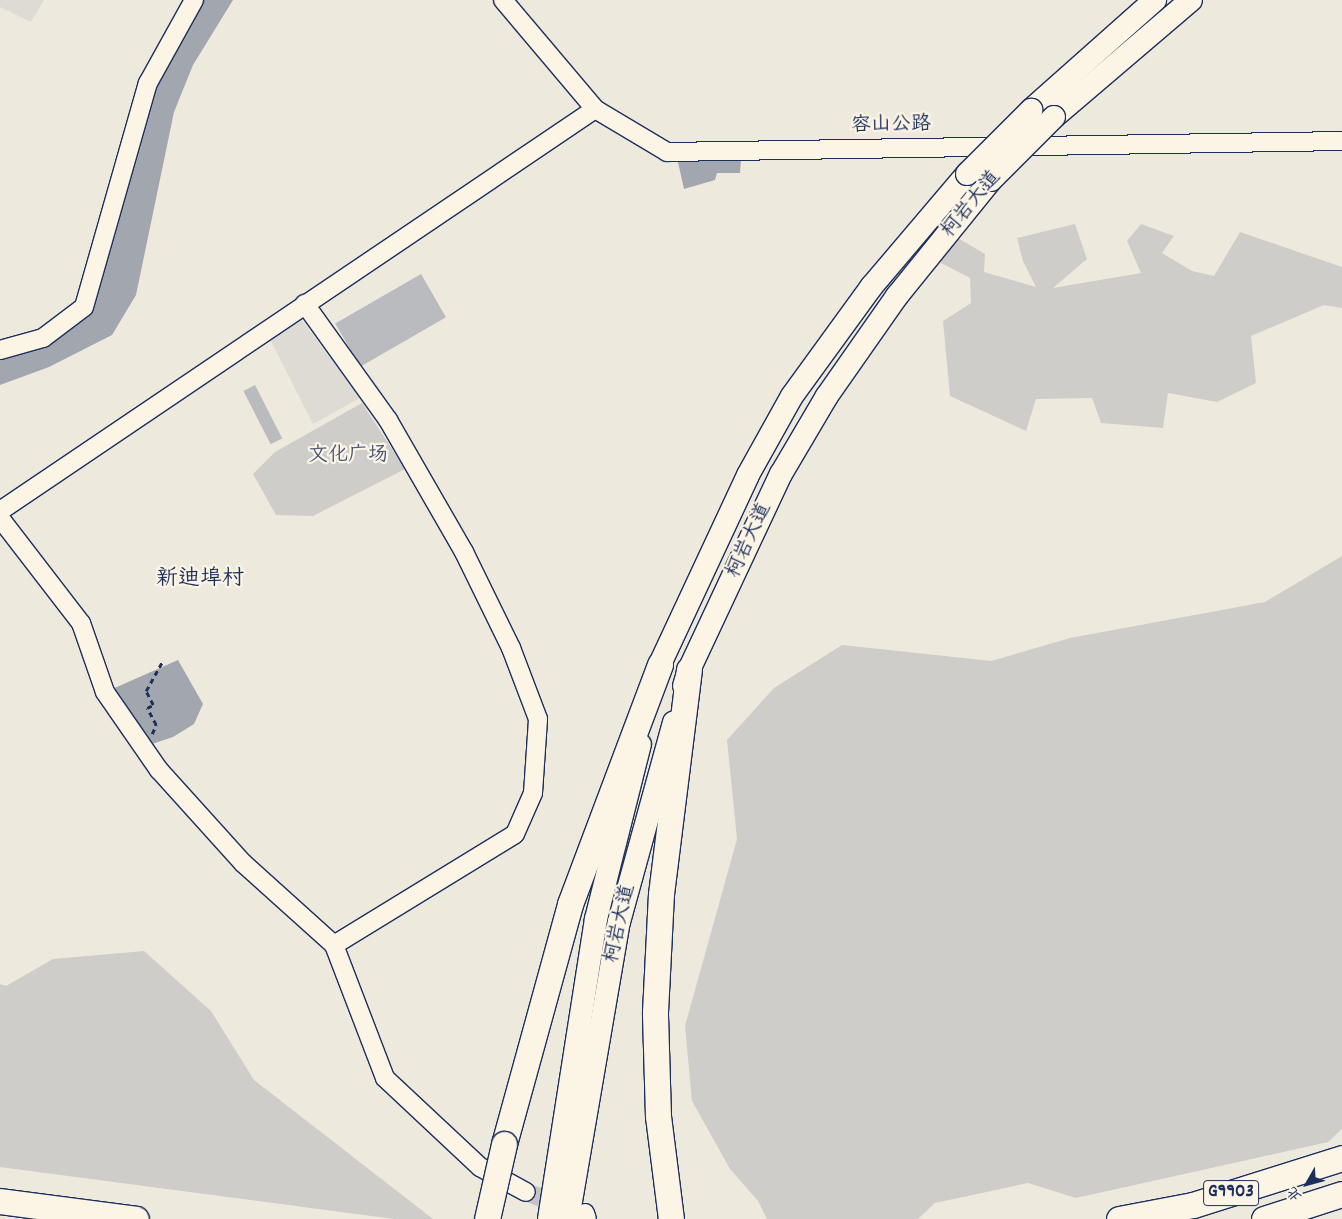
<!DOCTYPE html>
<meta charset="utf-8">
<style>
body{margin:0}
#map{position:relative;width:1342px;height:1219px;overflow:hidden;background:#eee9dd;font-family:Dekko,"LXGW WenKai TC",sans-serif}
div>[style]{position:absolute}
.built>*{inset:0;background:#dedbd4}
.green>*{inset:0;background:#cfcdca}
.water>*{inset:0;background:#a2a7af}
.building>*{inset:0;background:#babbbe;transform-origin:0 0}
.minor-tunnel>*{height:18px;margin-top:-9px;transform-origin:0;background:repeating-linear-gradient(90deg,#c4c4c4 0 18px,transparent 0 27px)}
.path>*{height:2.5px;margin-top:-1.25px;transform-origin:0;background:repeating-linear-gradient(90deg,#1b2f5e 0 5px,transparent 0 9px)}
.roads{filter:drop-shadow(1px 0 #1b2f5e) drop-shadow(-1px 0 #1b2f5e) drop-shadow(0 1px #1b2f5e) drop-shadow(0 -1px #1b2f5e)}
.minor>*{height:18px;margin:-9px;padding:0 9px;transform-origin:9px;border-radius:9px;background:#fcf5e5}
.major>*{height:22px;margin:-11px;padding:0 11px;transform-origin:11px;border-radius:11px;background:#fcf5e5}
.highway>*{height:25px;margin:-12.5px;padding:0 12.5px;transform-origin:12.5px;border-radius:12.5px;background:#fcf5e5}
.bridges{filter:drop-shadow(1px 0 #1b2f5e) drop-shadow(-1px 0 #1b2f5e) drop-shadow(0 1px #1b2f5e) drop-shadow(0 -1px #1b2f5e)}
.major-bridge>*{height:22px;margin:-11px;padding:0 11px;transform-origin:11px;border-radius:11px;background:#fcf5e5}
.highway-bridge>*{height:25px;margin:-12.5px;padding:0 12.5px;transform-origin:12.5px;border-radius:12.5px;background:#fcf5e5}
span{translate:-50% -50%;white-space:nowrap;text-align:center;line-height:1.15;-webkit-text-stroke:4.5px #fcf5e5;paint-order:stroke}
.shield-label span{padding:1px 4px;background:#fcf5e5;border:1px solid;border-radius:4px;-webkit-text-stroke-width:0}
.shield-label{font-size:19px;color:#1b2f5e;font-weight:700}
.street-label{font-size:20px;color:#1b2f5e}
.park-label{font-size:20px;color:#485679}
.quarter-label{font-size:22px;color:#1b2f5e}
.north{position:absolute;left:1282px;top:1159px;width:50px;height:50px;-webkit-text-stroke:4px #fcf5e5;paint-order:stroke;rotate:232deg;font-size:14px;font-weight:700;line-height:20px;text-align:center;color:#1b2f5e}
.north::after{content:'';display:block;margin:auto;width:18px;height:22px;background:#1b2f5e;clip-path:polygon(50% 0,100% 100%,50% 72%,0 100%)}
</style>
<div id="map">
<div class="built">
<div style="clip-path:polygon(0 0,44px 0,31px 22px,0 7px)"></div>
<div style="clip-path:polygon(301px 319px,360px 398px,313px 424px,270px 339px)"></div>
</div>
<div class="green">
<div style="clip-path:polygon(1075px 224px,1087px 259px,1053px 288px,1141px 273px,1127px 241px,1141px 224px,1174px 236px,1162px 253px,1192px 271px,1214px 276px,1240px 232px,1342px 267px,1342px 308px,1324px 305px,1251px 336px,1256px 383px,1217px 402px,1168px 393px,1163px 428px,1101px 423px,1092px 398px,1036px 399px,1026px 431px,950px 396px,943px 321px,971px 303px,970px 278px,941px 263px,949px 233px,985px 254px,984px 272px,1036px 287px,1023px 261px,1017px 238px)"></div>
<div style="clip-path:polygon(362px 403px,405px 469px,313px 516px,276px 515px,253px 474px,275px 452px)"></div>
<div style="clip-path:polygon(1342px 556px,1342px 1129px,1328px 1142px,1076px 1198px,1028px 1183px,935px 1203px,918px 1219px,767px 1219px,758px 1201px,730px 1169px,692px 1101px,685px 1026px,737px 839px,727px 740px,774px 688px,842px 645px,991px 661px,1070px 638px,1265px 602px)"></div>
<div style="clip-path:polygon(144px 951px,211px 1011px,254px 1080px,433px 1219px,394px 1219px,0 1167px,0 984px,6px 986px,53px 959px)"></div>
</div>
<div class="water">
<div style="clip-path:polygon(200px 0,233px 0,193px 65px,174px 112px,136px 295px,112px 335px,49px 367px,0 385px,0 353px,86px 309px,149px 86px)"></div>
<div style="clip-path:polygon(677px 158px,741px 159px,740px 173px,717px 173px,715px 180px,684px 189px)"></div>
<div style="clip-path:polygon(178px 660px,203px 704px,194px 724px,173px 737px,149px 745px,110px 690px)"></div>
</div>
<div class="building">
<div style="left:421px;top:274px;width:50px;height:99px;rotate:60deg"></div>
<div style="left:255px;top:385px;width:60px;height:13px;rotate:63deg"></div>
</div>
<div class="minor-tunnel">
<div style="left:526px;top:1192px;width:40px;rotate:21deg"></div>
</div>
<div class="path">
<div style="left:152px;top:734px;width:10px;rotate:-66deg"></div>
<div style="left:156px;top:725px;width:19px;rotate:-118deg"></div>
<div style="left:147px;top:708px;width:7px;rotate:-27deg"></div>
<div style="left:153px;top:705px;width:16px;rotate:-117deg"></div>
<div style="left:146px;top:691px;width:35px;rotate:-61deg"></div>
</div>
<div class="roads">
<div class="minor">
<div style="left:503px;top:0;width:143px;rotate:49.8deg"></div>
<div style="left:595px;top:109px;width:84px;rotate:30.8deg"></div>
<div style="left:667px;top:152px;width:675px;rotate:-0.93deg"></div>
<div style="left:0;top:350px;width:45px;rotate:-15.6deg"></div>
<div style="left:43px;top:338px;width:51px;rotate:-37.1deg"></div>
<div style="left:84px;top:307px;width:233px;rotate:-74.1deg"></div>
<div style="left:148px;top:83px;width:95px;rotate:-61deg"></div>
<div style="left:0;top:511px;width:718px;rotate:-34.04deg"></div>
<div style="left:0;top:518px;width:133px;rotate:52.4deg"></div>
<div style="left:81px;top:623px;width:73px;rotate:70.8deg"></div>
<div style="left:105px;top:692px;width:95px;rotate:55.3deg"></div>
<div style="left:159px;top:770px;width:125px;rotate:47.9deg"></div>
<div style="left:243px;top:863px;width:122px;rotate:42deg"></div>
<div style="left:334px;top:945px;width:212px;rotate:-31.5deg"></div>
<div style="left:515px;top:834px;width:45px;rotate:-66.3deg"></div>
<div style="left:533px;top:793px;width:74px;rotate:-86.1deg"></div>
<div style="left:538px;top:719px;width:76px;rotate:-110.8deg"></div>
<div style="left:511px;top:648px;width:107px;rotate:-116.1deg"></div>
<div style="left:464px;top:552px;width:152px;rotate:-119.9deg"></div>
<div style="left:388px;top:420px;width:143px;rotate:-125.6deg"></div>
<div style="left:334px;top:945px;width:142px;rotate:69deg"></div>
<div style="left:385px;top:1078px;width:130px;rotate:43.1deg"></div>
<div style="left:480px;top:1167px;width:52px;rotate:28.5deg"></div>
<div style="left:585px;top:1213px;width:6px;rotate:72deg"></div>
</div>
<div class="major">
<div style="left:1031px;top:110px;width:166px;rotate:-41.6deg"></div>
<div style="left:1054px;top:117px;width:180px;rotate:-40.5deg"></div>
<div style="left:655px;top:682px;width:19px;rotate:-74deg"></div>
<div style="left:660px;top:664px;width:208px;rotate:-65deg"></div>
<div style="left:748px;top:475px;width:90px;rotate:-60.9deg"></div>
<div style="left:792px;top:396px;width:136px;rotate:-54deg"></div>
<div style="left:872px;top:286px;width:147px;rotate:-49.7deg"></div>
<div style="left:684px;top:686px;width:17px;rotate:-73deg"></div>
<div style="left:689px;top:670px;width:217px;rotate:-64.9deg"></div>
<div style="left:781px;top:474px;width:91px;rotate:-59.5deg"></div>
<div style="left:827px;top:396px;width:122px;rotate:-55deg"></div>
<div style="left:897px;top:296px;width:149px;rotate:-51deg"></div>
<div style="left:549px;top:1219px;width:304px;rotate:-81.1deg"></div>
<div style="left:596px;top:919px;width:180px;rotate:-75.9deg"></div>
<div style="left:568px;top:1219px;width:301px;rotate:-80.3deg"></div>
<div style="left:619px;top:922px;width:207px;rotate:-74.6deg"></div>
</div>
<div class="highway">
<div style="left:504px;top:1144px;width:249px;rotate:-74.6deg"></div>
<div style="left:570px;top:904px;width:256px;rotate:-69.4deg"></div>
<div style="left:0;top:1201px;width:137px;rotate:7.5deg"></div>
<div style="left:671px;top:1219px;width:104px;rotate:-97.2deg"></div>
<div style="left:658px;top:1116px;width:104px;rotate:-91.7deg"></div>
<div style="left:655px;top:1012px;width:118px;rotate:-87.1deg"></div>
<div style="left:661px;top:894px;width:226px;rotate:-82.9deg"></div>
<div style="left:1119px;top:1219px;width:75px;rotate:-10.7deg"></div>
<div style="left:1193px;top:1205px;width:156px;rotate:-17.5deg"></div>
<div style="left:1264px;top:1219px;width:82px;rotate:-17.8deg"></div>
</div>
</div>
<div class="bridges">
<div class="major-bridge">
<div style="left:967px;top:174px;width:91px;rotate:-45deg"></div>
<div style="left:991px;top:180px;width:89px;rotate:-45deg"></div>
</div>
<div class="highway-bridge">
<div style="left:487px;top:1219px;width:77px;rotate:-77.2deg"></div>
</div>
</div>
<div class="shield-label">
<span style="left:1231px;top:1193px">G9903</span>
</div>
<div class="street-label">
<span style="left:891px;top:126px;rotate:-1deg">容山公路</span>
<span style="left:972px;top:205px;rotate:-50deg">柯岩大道</span>
<span style="left:750px;top:541px;rotate:-65deg">柯岩大道</span>
<span style="left:621px;top:924px;rotate:-77deg">柯岩大道</span>
</div>
<div class="park-label">
<span style="left:348px;top:456px">文化广场</span>
</div>
<div class="quarter-label">
<span style="left:200px;top:580px">新迪埠村</span>
</div>
<div class="north">北</div>
</div>
